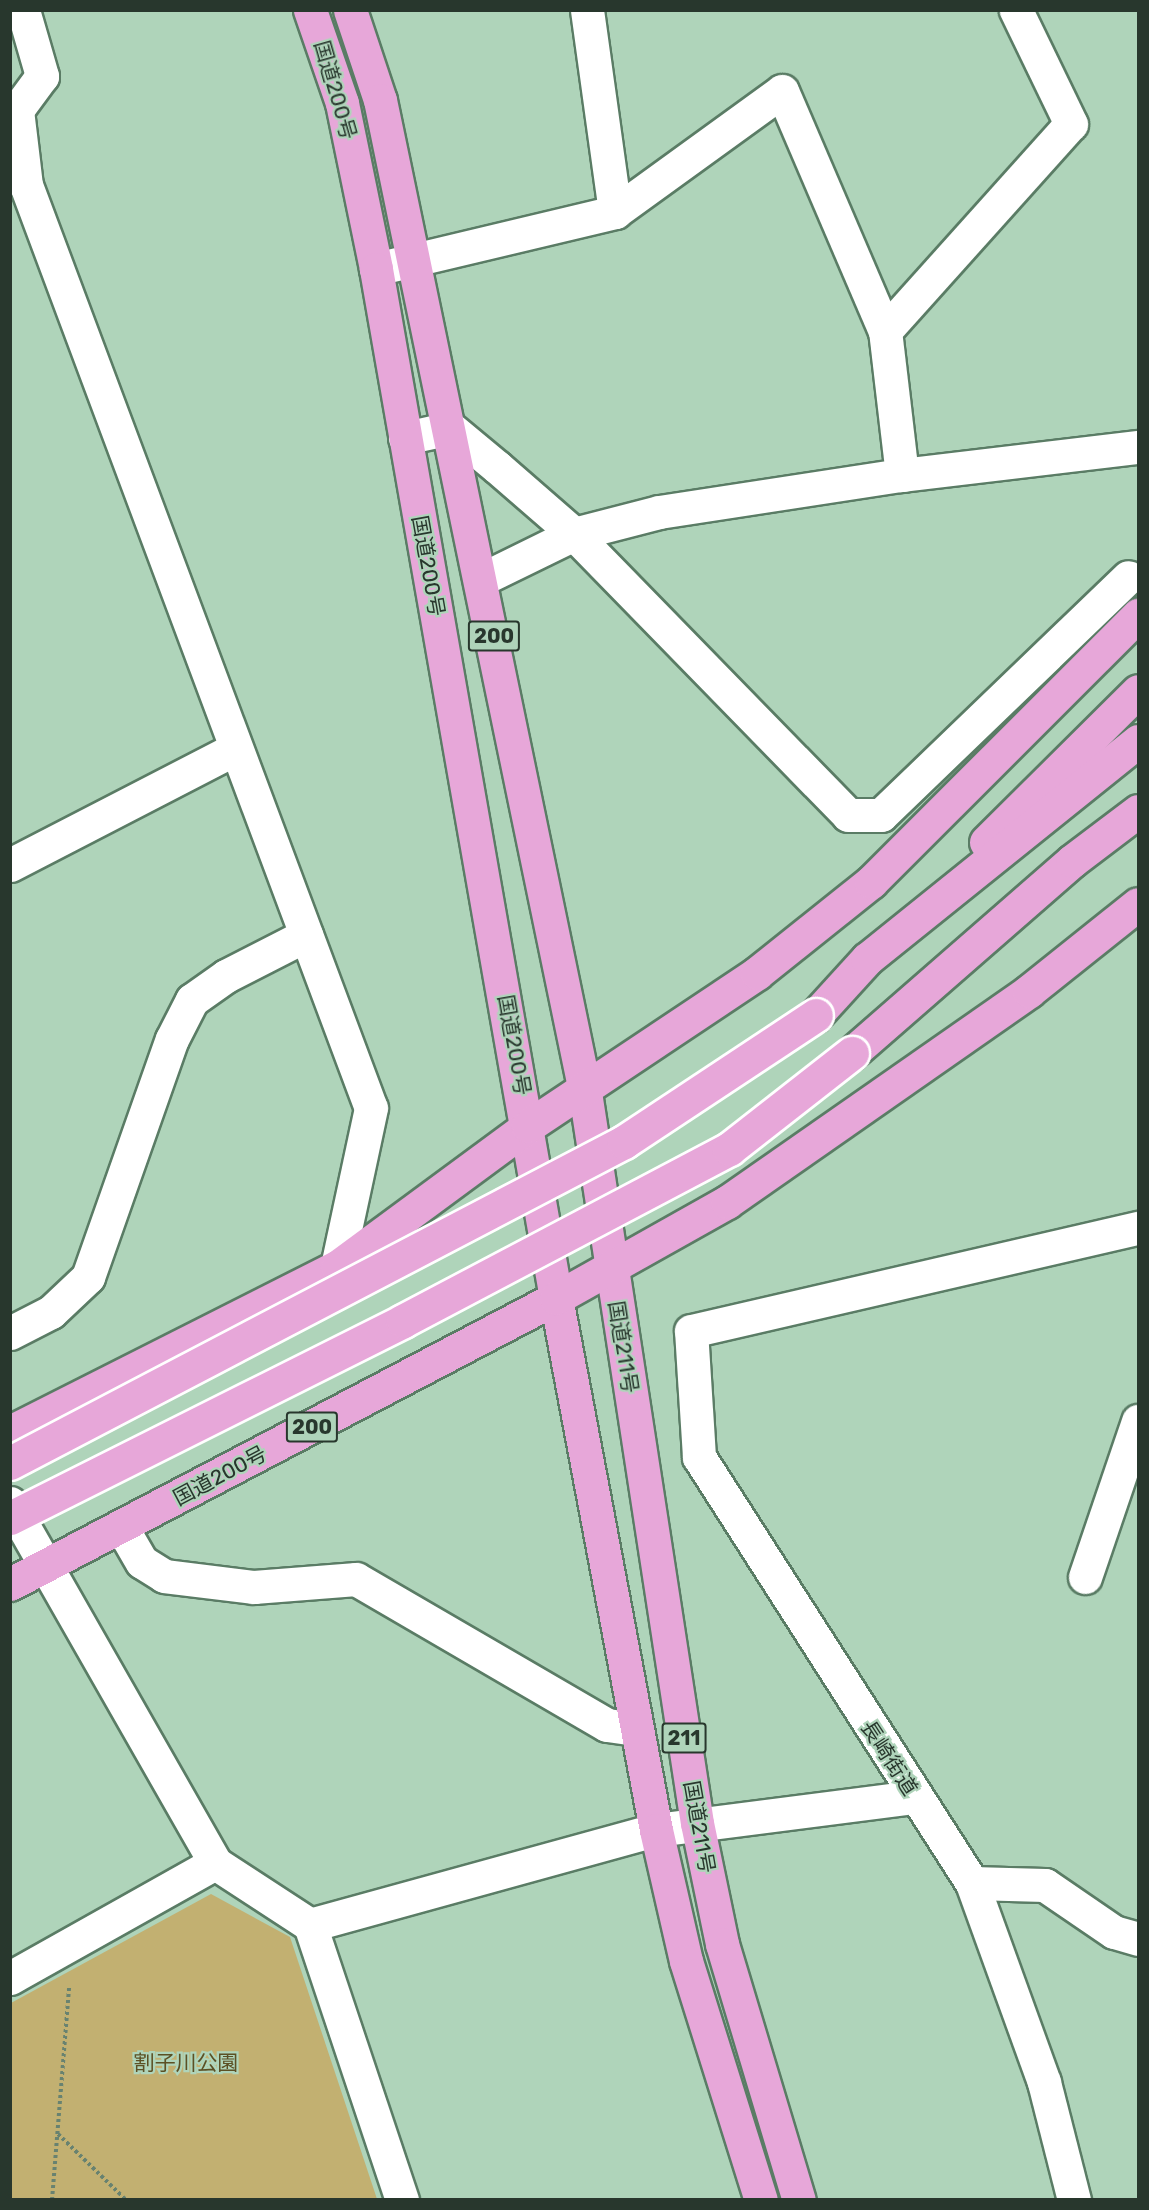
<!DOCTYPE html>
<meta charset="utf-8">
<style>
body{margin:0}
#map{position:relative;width:1149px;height:2210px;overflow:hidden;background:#afd4ba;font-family:Rubik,"Noto Sans JP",sans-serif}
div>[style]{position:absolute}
.green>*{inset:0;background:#c2b071}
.path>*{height:4px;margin-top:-2px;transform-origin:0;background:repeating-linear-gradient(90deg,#688270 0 3px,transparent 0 6px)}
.roads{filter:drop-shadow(2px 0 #5a7c65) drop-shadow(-2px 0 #5a7c65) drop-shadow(0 2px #5a7c65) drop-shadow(0 -2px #5a7c65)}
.street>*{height:33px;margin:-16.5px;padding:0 16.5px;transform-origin:16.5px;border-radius:16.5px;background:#fff}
.highway>*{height:33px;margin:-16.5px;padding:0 16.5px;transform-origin:16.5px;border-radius:16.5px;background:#e7a7d9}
.bridges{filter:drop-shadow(2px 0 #fff) drop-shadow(-2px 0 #fff) drop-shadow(0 2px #fff) drop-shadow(0 -2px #fff)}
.highway-bridge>*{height:33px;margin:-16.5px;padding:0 16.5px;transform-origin:16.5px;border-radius:16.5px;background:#e7a7d9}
span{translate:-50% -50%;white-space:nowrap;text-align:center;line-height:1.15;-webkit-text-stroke:4.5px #afd4ba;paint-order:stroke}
.shield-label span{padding:2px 4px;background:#afd4ba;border:2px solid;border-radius:4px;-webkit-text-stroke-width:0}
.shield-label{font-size:20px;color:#28372d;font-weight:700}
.street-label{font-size:21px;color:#28372d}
.park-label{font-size:21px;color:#5c5024}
.frame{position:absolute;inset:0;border:12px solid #28372d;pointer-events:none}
</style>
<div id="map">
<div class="green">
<div style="clip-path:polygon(211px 1894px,290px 1937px,377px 2199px,11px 2199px,11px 2003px)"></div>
</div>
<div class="path">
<div style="left:58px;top:2134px;width:95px;rotate:44.1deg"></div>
<div style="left:52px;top:2200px;width:213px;rotate:-85.4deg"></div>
</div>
<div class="roads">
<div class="street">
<div style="left:23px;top:10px;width:69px;rotate:73.9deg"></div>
<div style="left:42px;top:76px;width:42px;rotate:126.3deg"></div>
<div style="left:17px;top:110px;width:76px;rotate:83.2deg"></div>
<div style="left:26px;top:185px;width:985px;rotate:69.51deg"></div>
<div style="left:371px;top:1108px;width:163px;rotate:102.1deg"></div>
<div style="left:587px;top:10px;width:204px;rotate:82.1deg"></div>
<div style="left:615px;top:212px;width:206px;rotate:-35.9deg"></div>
<div style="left:782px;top:91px;width:261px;rotate:66.8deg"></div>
<div style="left:376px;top:269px;width:246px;rotate:-13.4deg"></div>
<div style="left:405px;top:438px;width:46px;rotate:-12.5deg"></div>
<div style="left:450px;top:428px;width:61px;rotate:39.7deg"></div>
<div style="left:497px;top:467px;width:102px;rotate:41deg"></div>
<div style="left:574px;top:534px;width:392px;rotate:45.7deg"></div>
<div style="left:848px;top:815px;width:33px"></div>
<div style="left:881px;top:815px;width:343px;rotate:-43.9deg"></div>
<div style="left:902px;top:475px;width:145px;rotate:-96.7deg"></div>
<div style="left:885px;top:331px;width:278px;rotate:-48.1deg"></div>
<div style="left:1071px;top:124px;width:127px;rotate:-115.8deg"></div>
<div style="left:482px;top:579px;width:102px;rotate:-26.1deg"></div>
<div style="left:574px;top:534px;width:88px;rotate:-14.5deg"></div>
<div style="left:659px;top:512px;width:246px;rotate:-8.7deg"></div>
<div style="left:902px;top:475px;width:238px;rotate:-6.8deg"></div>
<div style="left:10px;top:865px;width:253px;rotate:-27.3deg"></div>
<div style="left:10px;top:1333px;width:46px;rotate:-27.1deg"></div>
<div style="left:51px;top:1312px;width:51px;rotate:-43.4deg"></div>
<div style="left:88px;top:1277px;width:252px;rotate:-70.6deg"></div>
<div style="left:172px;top:1039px;width:44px;rotate:-62.9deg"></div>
<div style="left:192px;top:1000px;width:42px;rotate:-35.2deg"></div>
<div style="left:226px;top:976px;width:90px;rotate:-27.1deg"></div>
<div style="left:10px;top:1503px;width:414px;rotate:60.3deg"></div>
<div style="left:122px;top:1528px;width:39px;rotate:60deg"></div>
<div style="left:142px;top:1562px;width:26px;rotate:32deg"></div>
<div style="left:164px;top:1576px;width:91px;rotate:7deg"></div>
<div style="left:254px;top:1587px;width:102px;rotate:-4.5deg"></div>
<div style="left:356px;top:1579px;width:290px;rotate:30.2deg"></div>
<div style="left:607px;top:1725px;width:30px;rotate:8deg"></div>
<div style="left:1085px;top:1577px;width:165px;rotate:-71.2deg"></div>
<div style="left:972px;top:1883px;width:73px;rotate:1.6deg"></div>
<div style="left:1045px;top:1885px;width:83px;rotate:34.3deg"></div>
<div style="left:1114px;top:1932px;width:25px;rotate:16deg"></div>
<div style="left:310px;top:1925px;width:290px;rotate:71.5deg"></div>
<div style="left:10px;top:1978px;width:235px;rotate:-29.3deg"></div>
<div style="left:215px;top:1863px;width:113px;rotate:33.1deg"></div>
<div style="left:310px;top:1925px;width:359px;rotate:-15.4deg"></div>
<div style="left:656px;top:1830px;width:260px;rotate:-7.3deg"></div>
<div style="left:1074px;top:2200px;width:122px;rotate:-104.3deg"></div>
<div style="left:1044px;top:2082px;width:212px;rotate:-109.9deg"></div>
<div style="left:972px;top:1883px;width:506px;rotate:-122.65deg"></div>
<div style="left:699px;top:1457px;width:126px;rotate:-93.6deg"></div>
<div style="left:691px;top:1331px;width:459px;rotate:-13deg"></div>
</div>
<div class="highway">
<div style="left:310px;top:10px;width:98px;rotate:71deg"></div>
<div style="left:342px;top:103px;width:169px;rotate:78.4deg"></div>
<div style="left:376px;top:269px;width:1045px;rotate:80.08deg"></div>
<div style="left:556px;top:1298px;width:541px;rotate:79.35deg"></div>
<div style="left:656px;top:1830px;width:134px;rotate:77.1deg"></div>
<div style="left:686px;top:1961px;width:250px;rotate:72.6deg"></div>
<div style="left:350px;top:10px;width:95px;rotate:71.6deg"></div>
<div style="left:380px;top:100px;width:1013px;rotate:78.32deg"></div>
<div style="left:585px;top:1092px;width:740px;rotate:81.29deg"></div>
<div style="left:697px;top:1823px;width:124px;rotate:78.3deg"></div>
<div style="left:722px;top:1944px;width:267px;rotate:73.3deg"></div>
<div style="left:986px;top:842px;width:214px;rotate:-44.8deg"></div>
<div style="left:816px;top:1015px;width:76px;rotate:-47.7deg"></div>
<div style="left:867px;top:959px;width:348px;rotate:-38.8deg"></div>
<div style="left:852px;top:1053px;width:292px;rotate:-41.1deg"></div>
<div style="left:1072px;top:861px;width:83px;rotate:-37.1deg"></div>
<div style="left:10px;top:1432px;width:366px;rotate:-26.8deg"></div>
<div style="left:337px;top:1267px;width:237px;rotate:-36.4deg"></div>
<div style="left:528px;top:1126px;width:275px;rotate:-33.7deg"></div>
<div style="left:757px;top:973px;width:146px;rotate:-38.6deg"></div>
<div style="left:871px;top:882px;width:378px;rotate:-45deg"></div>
<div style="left:10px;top:1584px;width:616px;rotate:-27.65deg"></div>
<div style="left:556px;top:1298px;width:196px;rotate:-29.3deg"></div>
<div style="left:727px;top:1202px;width:368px;rotate:-34.9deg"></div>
<div style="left:1029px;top:991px;width:139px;rotate:-38.6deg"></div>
</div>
</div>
<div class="bridges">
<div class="highway-bridge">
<div style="left:10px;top:1463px;width:693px;rotate:-27.6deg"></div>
<div style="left:624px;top:1142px;width:230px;rotate:-33.5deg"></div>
<div style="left:10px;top:1518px;width:440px;rotate:-26.6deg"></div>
<div style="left:403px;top:1321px;width:369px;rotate:-27.8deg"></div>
<div style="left:729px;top:1149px;width:156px;rotate:-38deg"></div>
</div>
</div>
<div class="shield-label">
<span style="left:494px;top:636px">200</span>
<span style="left:312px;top:1427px">200</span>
<span style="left:684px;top:1738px">211</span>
</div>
<div class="street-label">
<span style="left:335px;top:90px;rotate:74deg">国道200号</span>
<span style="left:428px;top:566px;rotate:80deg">国道200号</span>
<span style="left:514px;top:1045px;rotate:80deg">国道200号</span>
<span style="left:623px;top:1347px;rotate:81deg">国道211号</span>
<span style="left:220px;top:1476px;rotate:-28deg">国道200号</span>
<span style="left:889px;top:1758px;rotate:57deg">長崎街道</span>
<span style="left:699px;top:1827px;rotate:80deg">国道211号</span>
</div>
<div class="park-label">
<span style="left:186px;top:2063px">割子川公園</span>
</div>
<div class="frame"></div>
</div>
